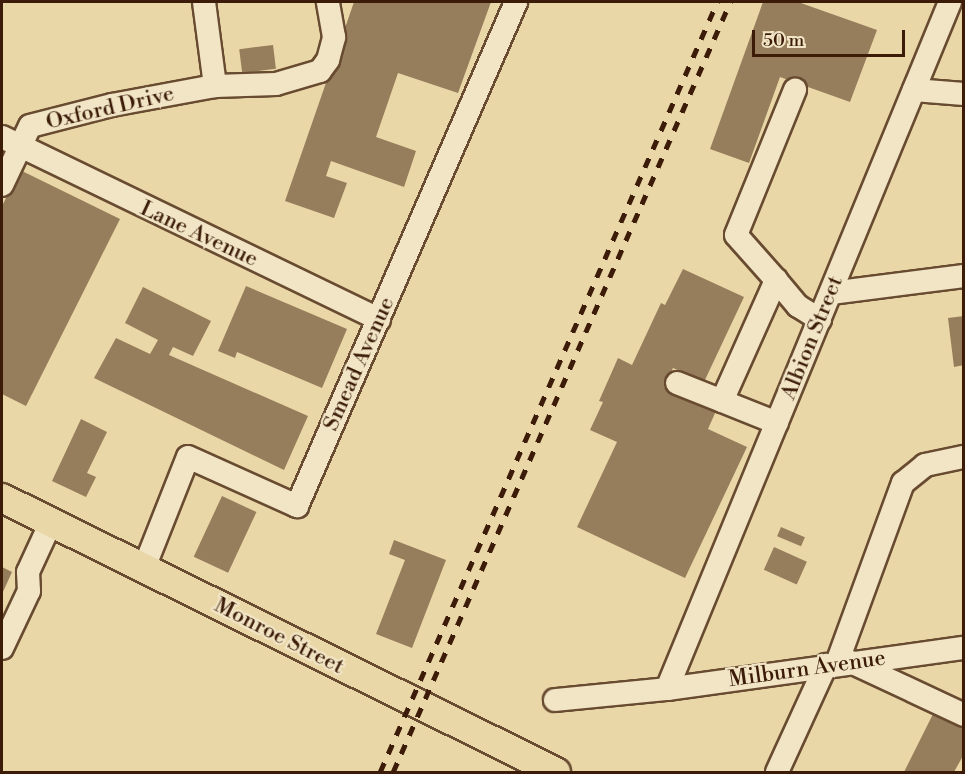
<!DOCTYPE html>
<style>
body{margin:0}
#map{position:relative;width:965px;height:774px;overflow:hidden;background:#ead7a8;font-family:"Libre Bodoni",serif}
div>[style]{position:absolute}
.building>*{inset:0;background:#967d5b;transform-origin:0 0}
.roads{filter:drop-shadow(2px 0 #684b30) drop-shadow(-2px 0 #684b30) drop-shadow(0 2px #684b30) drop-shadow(0 -2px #684b30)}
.minor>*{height:22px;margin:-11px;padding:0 11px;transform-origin:11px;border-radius:11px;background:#f1e5c6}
.major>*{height:28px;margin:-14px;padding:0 14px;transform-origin:14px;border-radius:14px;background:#ead7a8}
.rail>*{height:4.5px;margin-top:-2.25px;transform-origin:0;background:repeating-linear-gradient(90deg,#3c1c08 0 10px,transparent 0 20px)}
span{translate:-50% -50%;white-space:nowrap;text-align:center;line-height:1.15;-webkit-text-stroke:4.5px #f1e5c6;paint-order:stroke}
.street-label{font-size:22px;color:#3c1c08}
.frame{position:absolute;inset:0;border:3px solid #3c1c08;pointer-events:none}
.scale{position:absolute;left:752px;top:30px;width:153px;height:27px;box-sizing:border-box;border:3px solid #3c1c08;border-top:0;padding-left:8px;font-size:18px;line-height:21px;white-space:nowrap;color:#3c1c08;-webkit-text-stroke:4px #f1e5c6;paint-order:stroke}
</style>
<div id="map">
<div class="building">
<div style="clip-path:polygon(354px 2px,491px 2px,458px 93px,398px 73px,376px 137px,416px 151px,404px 187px,331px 161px,326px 176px,347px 183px,334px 218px,285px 201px)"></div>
<div style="clip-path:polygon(763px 2px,798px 2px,877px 30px,850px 102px,780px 77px,749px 163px,710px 149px)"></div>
<div style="left:273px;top:45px;width:24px;height:34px;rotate:83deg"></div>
<div style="clip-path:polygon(20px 170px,120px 219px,26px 406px,2px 394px,2px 206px)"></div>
<div style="clip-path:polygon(683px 269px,744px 297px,704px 382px,673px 368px,664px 387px,716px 411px,708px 429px,747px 447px,685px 578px,577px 527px,617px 442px,590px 430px,603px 402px,599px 401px,618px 358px,632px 365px,661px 303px,665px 305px)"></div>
<div style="clip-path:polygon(246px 286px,347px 329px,322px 388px,237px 352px,235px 358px,218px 351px)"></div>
<div style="clip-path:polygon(143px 287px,211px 321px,193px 356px,173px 347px,169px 355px,308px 416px,284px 470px,94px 378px,116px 338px,150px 354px,158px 340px,125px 323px)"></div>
<div style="clip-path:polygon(964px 316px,964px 365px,954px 367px,948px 318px)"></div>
<div style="clip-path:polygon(81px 419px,107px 432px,87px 473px,96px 477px,86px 497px,52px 481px)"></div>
<div style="left:222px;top:496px;width:38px;height:67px;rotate:25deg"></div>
<div style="left:781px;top:527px;width:26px;height:10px;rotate:23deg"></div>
<div style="clip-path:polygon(394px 540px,446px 560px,412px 648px,376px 634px,405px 560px,389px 554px)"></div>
<div style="left:774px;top:547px;width:36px;height:25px;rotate:24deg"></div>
<div style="clip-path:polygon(2px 567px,12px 572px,2px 594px)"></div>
<div style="clip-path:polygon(934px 712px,964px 726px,964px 754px,954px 772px,904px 772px)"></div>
</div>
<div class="roads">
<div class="minor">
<div style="left:204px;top:2px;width:85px;rotate:82.5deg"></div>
<div style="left:950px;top:2px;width:743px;rotate:112.39deg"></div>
<div style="left:667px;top:689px;width:300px;rotate:-7.9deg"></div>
<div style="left:914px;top:90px;width:50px;rotate:4.6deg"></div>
<div style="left:2px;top:137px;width:419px;rotate:25.8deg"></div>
<div style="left:2px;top:185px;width:65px;rotate:-64.6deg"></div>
<div style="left:30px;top:126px;width:85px;rotate:-14.4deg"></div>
<div style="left:112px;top:105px;width:105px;rotate:-10.5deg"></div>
<div style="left:215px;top:86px;width:61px;rotate:-1.9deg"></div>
<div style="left:276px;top:84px;width:46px;rotate:-16.5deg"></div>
<div style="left:320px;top:71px;width:14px;rotate:-54deg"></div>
<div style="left:328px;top:60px;width:24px;rotate:-75deg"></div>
<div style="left:334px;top:37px;width:36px;rotate:-100deg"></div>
<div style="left:776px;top:280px;width:60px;rotate:-131.6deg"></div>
<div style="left:736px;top:235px;width:157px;rotate:-67.9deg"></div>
<div style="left:831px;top:293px;width:134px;rotate:-7.3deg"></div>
<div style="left:677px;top:383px;width:48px;rotate:21.8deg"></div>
<div style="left:777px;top:423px;width:59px;rotate:-158.2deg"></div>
<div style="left:722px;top:401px;width:133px;rotate:-65.9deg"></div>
<div style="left:776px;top:280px;width:34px;rotate:50deg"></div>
<div style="left:798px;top:306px;width:26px;rotate:32deg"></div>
<div style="left:144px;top:568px;width:119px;rotate:-68.4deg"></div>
<div style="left:188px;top:457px;width:120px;rotate:24.2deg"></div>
<div style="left:297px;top:506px;width:550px;rotate:-66.51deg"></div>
<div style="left:2px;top:648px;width:63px;rotate:-64.7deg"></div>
<div style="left:29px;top:591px;width:19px;rotate:-93deg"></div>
<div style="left:28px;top:572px;width:55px;rotate:-65.3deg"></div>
<div style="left:851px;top:662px;width:125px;rotate:25.1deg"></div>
<div style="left:837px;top:663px;width:192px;rotate:-69.9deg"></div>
<div style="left:903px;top:483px;width:28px;rotate:-39deg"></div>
<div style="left:925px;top:465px;width:40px;rotate:-12deg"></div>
<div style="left:555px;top:700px;width:113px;rotate:-5.6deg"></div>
<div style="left:777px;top:772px;width:118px;rotate:-65.4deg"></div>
</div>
<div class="major">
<div style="left:2px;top:498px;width:618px;rotate:26.32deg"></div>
</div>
</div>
<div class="rail">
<div style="left:380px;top:772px;width:841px;rotate:-66.36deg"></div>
<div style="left:393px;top:772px;width:841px;rotate:-66.36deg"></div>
</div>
<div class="street-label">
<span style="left:110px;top:108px;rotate:-13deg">Oxford Drive</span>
<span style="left:199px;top:234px;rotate:25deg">Lane Avenue</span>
<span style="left:812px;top:338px;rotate:-68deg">Albion Street</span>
<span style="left:359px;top:364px;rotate:-66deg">Smead Avenue</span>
<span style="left:279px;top:636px;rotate:27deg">Monroe Street</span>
<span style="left:807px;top:669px;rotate:-8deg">Milburn Avenue</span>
</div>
<div class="frame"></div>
<div class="scale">50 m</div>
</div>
